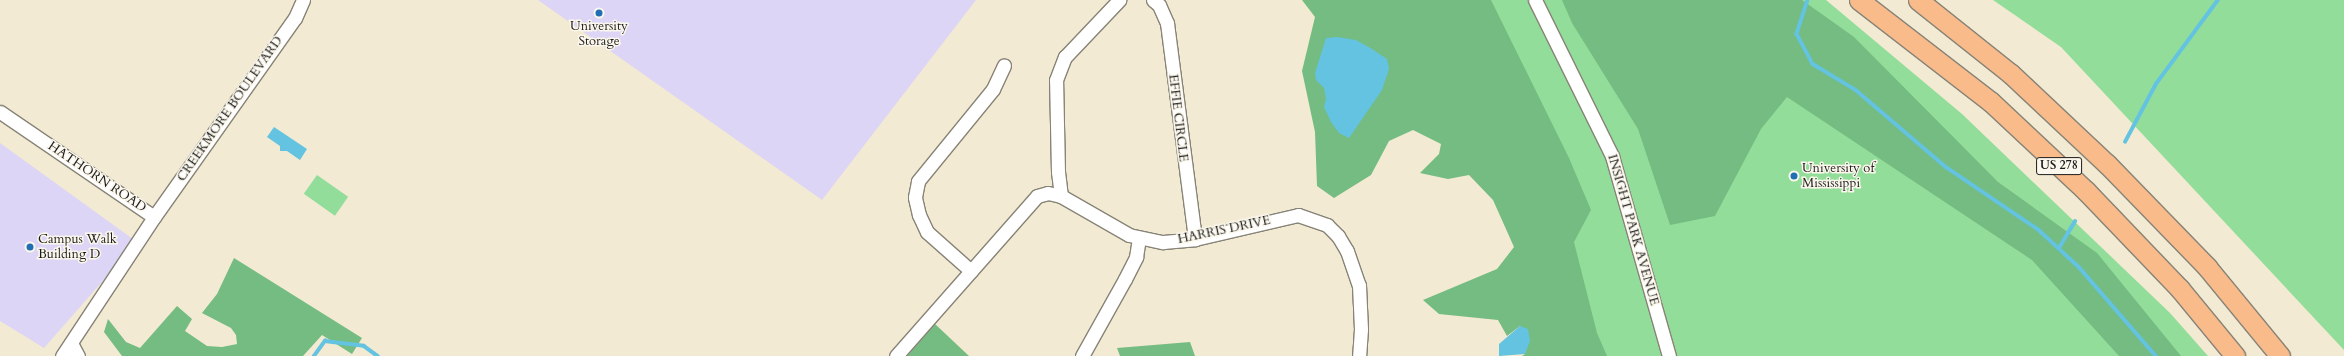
<!DOCTYPE html>
<style>
body{margin:0}
#map{position:relative;width:2344px;height:356px;overflow:hidden;background:#f2ead2;font-family:Cardo,serif}
div>[style]{position:absolute}
.built>*{inset:0;background:#ddd5f6}
.green>*{inset:0;background:#91dd99;transform-origin:0 0}
.forest>*{inset:0;background:#74bc81}
.water>*{inset:0;background:#63c3e1}
.stream>*{height:3.5px;margin:-1.75px;padding:0 1.75px;transform-origin:1.75px;border-radius:1.75px;background:#63c3e1}
.roads{filter:drop-shadow(1px 0 #878377) drop-shadow(-1px 0 #878377) drop-shadow(0 1px #878377) drop-shadow(0 -1px #878377)}
.minor>*{height:13px;margin:-6.5px;padding:0 6.5px;transform-origin:6.5px;border-radius:6.5px;background:#fff}
.highway>*{height:19px;margin:-9.5px;padding:0 9.5px;transform-origin:9.5px;border-radius:9.5px;background:#fabb8b}
.dots>*{width:11px;height:11px;translate:-50% -50%;box-sizing:border-box;border:2px solid #fbf7ec;border-radius:50%}
span{translate:-50% -50%;white-space:nowrap;text-align:center;line-height:1.15;-webkit-text-stroke:3px #fbf7ec;paint-order:stroke}
.shield-label span{padding:1px 3px;background:#fbf7ec;border:1px solid;border-radius:3px;-webkit-text-stroke-width:0}
.shield-label{font-size:12px;color:#1c1c1c;font-weight:700}
.poi-label{font-size:13px;color:#1c1c1c}
.left{translate:0 -50%;text-align:left}
.street-label{font-size:13px;color:#1c1c1c}
</style>
<div id="map">
<div class="built">
<div style="clip-path:polygon(538px 0,976px 0,822px 200px)"></div>
<div style="clip-path:polygon(0 143px,137px 242px,44px 348px,0 321px)"></div>
</div>
<div class="green">
<div style="clip-path:polygon(1376px 0,1826px 0,1962px 114px,2170px 313px,2208px 356px,1563px 356px,1537px 214px)"></div>
<div style="clip-path:polygon(1993px 0,2344px 0,2344px 350px,2061px 47px)"></div>
<div style="left:317px;top:175px;width:38px;height:23px;rotate:35deg"></div>
</div>
<div class="forest">
<div style="clip-path:polygon(1302px 0,1491px 0,1569px 158px,1591px 210px,1574px 242px,1597px 333px,1607px 356px,1522px 356px,1525px 354px,1520px 326px,1507px 336px,1498px 320px,1439px 314px,1423px 300px,1497px 269px,1514px 247px,1493px 200px,1469px 175px,1448px 179px,1420px 173px,1439px 154px,1441px 144px,1413px 130px,1389px 141px,1371px 175px,1334px 198px,1317px 186px,1315px 132px,1302px 71px,1315px 17px)"></div>
<div style="clip-path:polygon(1562px 0,1802px 0,1854px 37px,1998px 182px,2097px 253px,2181px 356px,2119px 356px,2032px 260px,1787px 97px,1761px 129px,1715px 216px,1670px 225px,1638px 129px,1572px 23px)"></div>
<div style="clip-path:polygon(234px 258px,362px 338px,352px 354px,322px 335px,303px 356px,122px 356px,104px 332px,108px 319px,126px 342px,140px 348px,177px 306px,192px 319px,185px 331px,207px 346px,222px 347px,237px 344px,236px 335px,231px 328px,202px 313px,217px 294px)"></div>
<div style="clip-path:polygon(935px 324px,969px 356px,907px 356px)"></div>
<div style="clip-path:polygon(1190px 342px,1195px 356px,1120px 356px,1117px 348px)"></div>
</div>
<div class="water">
<div style="clip-path:polygon(1337px 37px,1356px 40px,1372px 49px,1387px 59px,1389px 69px,1382px 90px,1349px 138px,1339px 133px,1331px 122px,1324px 107px,1326px 99px,1324px 88px,1316px 80px,1315px 73px,1326px 38px)"></div>
<div style="clip-path:polygon(274px 127px,307px 149px,300px 160px,287px 151px,280px 151px,280px 146px,267px 137px)"></div>
<div style="clip-path:polygon(1520px 326px,1528px 329px,1530px 341px,1525px 354px,1499px 356px,1499px 344px)"></div>
</div>
<div class="stream">
<div style="left:1808px;top:0;width:36px;rotate:108deg"></div>
<div style="left:1797px;top:34px;width:34px;rotate:62deg"></div>
<div style="left:1813px;top:64px;width:50px;rotate:31.2deg"></div>
<div style="left:1856px;top:90px;width:118px;rotate:40.5deg"></div>
<div style="left:1946px;top:167px;width:112px;rotate:34.1deg"></div>
<div style="left:2039px;top:230px;width:54px;rotate:42.8deg"></div>
<div style="left:2079px;top:267px;width:118px;rotate:49.1deg"></div>
<div style="left:2125px;top:142px;width:66px;rotate:-61.9deg"></div>
<div style="left:2156px;top:84px;width:104px;rotate:-53.6deg"></div>
<div style="left:2059px;top:248px;width:31px;rotate:-59deg"></div>
<div style="left:314px;top:356px;width:19px;rotate:-54deg"></div>
<div style="left:325px;top:341px;width:39px;rotate:7deg"></div>
<div style="left:364px;top:346px;width:17px;rotate:36deg"></div>
</div>
<div class="roads">
<div class="minor">
<div style="left:1153px;top:0;width:8px;rotate:40deg"></div>
<div style="left:1159px;top:5px;width:20px;rotate:66deg"></div>
<div style="left:1167px;top:23px;width:218px;rotate:82.6deg"></div>
<div style="left:1535px;top:0;width:174px;rotate:63.7deg"></div>
<div style="left:1612px;top:156px;width:208px;rotate:74.1deg"></div>
<div style="left:0;top:112px;width:186px;rotate:34.3deg"></div>
<div style="left:1061px;top:196px;width:24px;rotate:-97deg"></div>
<div style="left:1058px;top:172px;width:92px;rotate:-91.2deg"></div>
<div style="left:1056px;top:80px;width:25px;rotate:-69deg"></div>
<div style="left:1065px;top:57px;width:79px;rotate:-46.5deg"></div>
<div style="left:971px;top:271px;width:59px;rotate:-138.4deg"></div>
<div style="left:927px;top:232px;width:19px;rotate:-115deg"></div>
<div style="left:919px;top:215px;width:18px;rotate:-103deg"></div>
<div style="left:915px;top:197px;width:16px;rotate:-79deg"></div>
<div style="left:918px;top:181px;width:119px;rotate:-50.8deg"></div>
<div style="left:993px;top:89px;width:26px;rotate:-65deg"></div>
<div style="left:71px;top:343px;width:15px;rotate:62deg"></div>
<div style="left:62px;top:356px;width:167px;rotate:-56.5deg"></div>
<div style="left:154px;top:217px;width:244px;rotate:-54.7deg"></div>
<div style="left:295px;top:18px;width:20px;rotate:-66deg"></div>
<div style="left:896px;top:356px;width:213px;rotate:-48.6deg"></div>
<div style="left:1037px;top:196px;width:11px;rotate:-15deg"></div>
<div style="left:1048px;top:193px;width:13px;rotate:13deg"></div>
<div style="left:1061px;top:196px;width:78px;rotate:29.8deg"></div>
<div style="left:1129px;top:235px;width:35px;rotate:12deg"></div>
<div style="left:1163px;top:242px;width:32px;rotate:-5deg"></div>
<div style="left:1195px;top:239px;width:106px;rotate:-13.1deg"></div>
<div style="left:1298px;top:215px;width:31px;rotate:19deg"></div>
<div style="left:1327px;top:225px;width:16px;rotate:45deg"></div>
<div style="left:1338px;top:236px;width:17px;rotate:59deg"></div>
<div style="left:1347px;top:251px;width:36px;rotate:71deg"></div>
<div style="left:1359px;top:285px;width:44px;rotate:87.4deg"></div>
<div style="left:1361px;top:329px;width:27px;rotate:94deg"></div>
<div style="left:1082px;top:356px;width:88px;rotate:-60.8deg"></div>
<div style="left:1125px;top:279px;width:25px;rotate:-63deg"></div>
<div style="left:1136px;top:257px;width:18px;rotate:-81deg"></div>
</div>
<div class="highway">
<div style="left:1859px;top:0;width:167px;rotate:37.7deg"></div>
<div style="left:1991px;top:102px;width:130px;rotate:43.1deg"></div>
<div style="left:2086px;top:191px;width:136px;rotate:46.2deg"></div>
<div style="left:2180px;top:289px;width:87px;rotate:50.6deg"></div>
<div style="left:1918px;top:0;width:119px;rotate:38.5deg"></div>
<div style="left:2011px;top:74px;width:132px;rotate:43.2deg"></div>
<div style="left:2107px;top:164px;width:144px;rotate:45.8deg"></div>
<div style="left:2207px;top:267px;width:115px;rotate:50.6deg"></div>
</div>
</div>
<div class="dots">
<div style="left:599px;top:13px;background:#1f6fb2"></div>
<div style="left:1794px;top:176px;background:#1f6fb2"></div>
<div style="left:30px;top:247px;background:#1f6fb2"></div>
</div>
<div class="shield-label">
<span style="left:2059px;top:166px">US 278</span>
</div>
<div class="poi-label">
<span style="left:599px;top:34px">University<br>Storage</span>
<span class="left" style="left:1802px;top:176px">University of<br>Mississippi</span>
<span class="left" style="left:38px;top:247px">Campus Walk<br>Building D</span>
</div>
<div class="street-label">
<span style="left:230px;top:109px;rotate:-55deg">CREEKMORE BOULEVARD</span>
<span style="left:1178px;top:118px;rotate:83deg">EFFIE CIRCLE</span>
<span style="left:97px;top:177px;rotate:34deg">HATHORN ROAD</span>
<span style="left:1224px;top:230px;rotate:-12deg">HARRIS DRIVE</span>
<span style="left:1633px;top:230px;rotate:74deg">INSIGHT PARK AVENUE</span>
</div>
</div>
